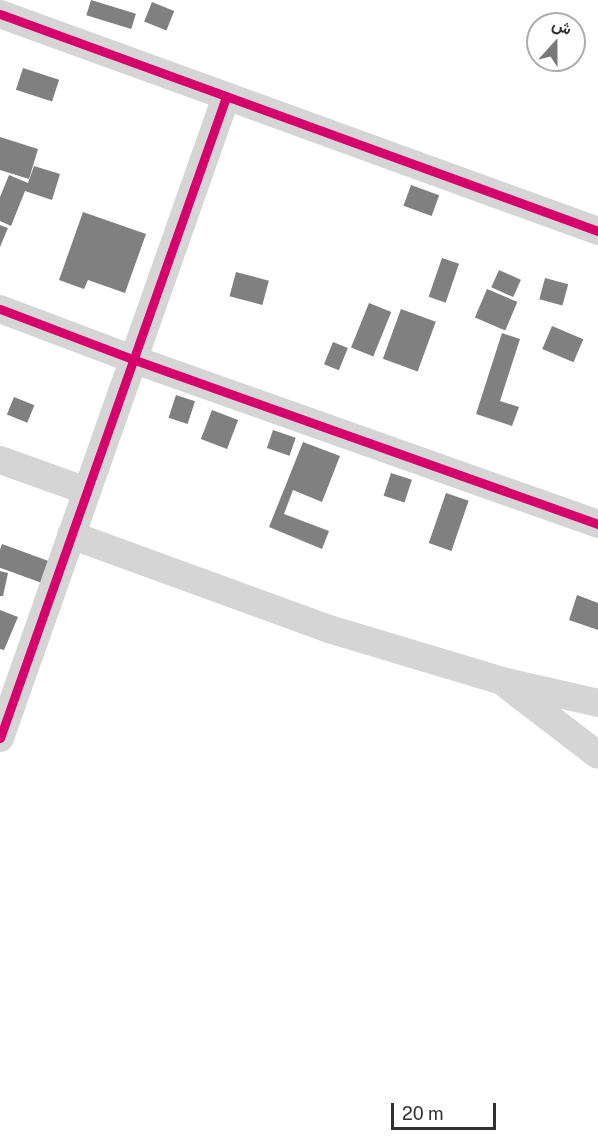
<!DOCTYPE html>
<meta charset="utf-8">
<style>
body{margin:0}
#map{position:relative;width:598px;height:1142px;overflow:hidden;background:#fff;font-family:"Public Sans",Vazirmatn,sans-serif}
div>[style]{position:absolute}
.building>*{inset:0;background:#808080;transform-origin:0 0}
.street>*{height:28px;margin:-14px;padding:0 14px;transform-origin:14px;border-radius:14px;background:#d5d5d5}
.cycleway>*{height:9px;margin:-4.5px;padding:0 4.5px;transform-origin:4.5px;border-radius:4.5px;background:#d6006c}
span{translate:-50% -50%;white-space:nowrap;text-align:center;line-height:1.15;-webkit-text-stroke:6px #fff;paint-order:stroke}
.north{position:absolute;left:526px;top:12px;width:60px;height:60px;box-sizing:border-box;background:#fff;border:2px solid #adadad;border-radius:50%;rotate:21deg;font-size:16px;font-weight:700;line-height:24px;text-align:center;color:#313131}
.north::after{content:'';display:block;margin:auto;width:21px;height:27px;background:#797979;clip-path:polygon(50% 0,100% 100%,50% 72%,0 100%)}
.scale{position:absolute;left:391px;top:1103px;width:105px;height:27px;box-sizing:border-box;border:3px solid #313131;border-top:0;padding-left:8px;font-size:18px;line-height:21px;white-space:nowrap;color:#313131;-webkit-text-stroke:4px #fff;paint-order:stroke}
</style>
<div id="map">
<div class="building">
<div style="left:91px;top:0;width:47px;height:16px;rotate:17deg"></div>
<div style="left:152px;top:2px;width:24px;height:21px;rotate:22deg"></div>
<div style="left:23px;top:68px;width:38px;height:23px;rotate:18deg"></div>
<div style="clip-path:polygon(0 137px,38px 149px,29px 179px,0 170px)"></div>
<div style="clip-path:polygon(34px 166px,60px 174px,52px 200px,25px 191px,11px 226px,0 221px,0 197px,9px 175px,28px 183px)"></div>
<div style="left:411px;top:185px;width:30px;height:22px;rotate:20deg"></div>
<div style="clip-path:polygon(83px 212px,146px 234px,125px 293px,88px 280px,84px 289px,59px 280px)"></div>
<div style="clip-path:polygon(0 225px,8px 228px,0 247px)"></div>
<div style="left:442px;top:258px;width:18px;height:41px;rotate:19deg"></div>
<div style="left:499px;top:270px;width:24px;height:19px;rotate:24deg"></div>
<div style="left:236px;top:272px;width:34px;height:25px;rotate:15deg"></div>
<div style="left:545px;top:278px;width:24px;height:22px;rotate:15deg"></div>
<div style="left:487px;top:289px;width:33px;height:31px;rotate:23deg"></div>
<div style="left:369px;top:303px;width:24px;height:48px;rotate:22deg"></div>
<div style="left:401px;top:309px;width:37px;height:53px;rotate:20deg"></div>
<div style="left:552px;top:326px;width:34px;height:25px;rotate:23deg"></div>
<div style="clip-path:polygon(502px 333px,520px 339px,500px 401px,519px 407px,512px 426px,476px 414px)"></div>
<div style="left:333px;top:342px;width:16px;height:24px;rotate:22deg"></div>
<div style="left:176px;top:395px;width:20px;height:24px;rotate:18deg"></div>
<div style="left:14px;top:397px;width:22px;height:19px;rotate:22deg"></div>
<div style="left:212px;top:410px;width:28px;height:31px;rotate:21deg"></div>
<div style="left:273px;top:430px;width:24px;height:19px;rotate:19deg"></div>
<div style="clip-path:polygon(303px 442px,340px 456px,322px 502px,293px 490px,284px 514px,329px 531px,322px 549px,269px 527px)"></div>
<div style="left:391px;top:473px;width:22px;height:24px;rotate:18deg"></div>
<div style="left:446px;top:493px;width:24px;height:53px;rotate:19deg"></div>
<div style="left:2px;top:544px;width:56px;height:23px;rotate:20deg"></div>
<div style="clip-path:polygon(0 571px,8px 573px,3px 596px,0 596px)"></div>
<div style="clip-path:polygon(577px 595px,598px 603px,598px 630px,569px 620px)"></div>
<div style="clip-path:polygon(0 610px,18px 617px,4px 650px,0 649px)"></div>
</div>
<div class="street">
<div style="left:0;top:14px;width:636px;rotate:19.94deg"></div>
<div style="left:0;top:309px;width:144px;rotate:20.7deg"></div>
<div style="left:135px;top:360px;width:491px;rotate:19.5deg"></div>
<div style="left:0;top:460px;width:92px;rotate:19.6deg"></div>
<div style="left:71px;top:535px;width:275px;rotate:20deg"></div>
<div style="left:329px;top:629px;width:181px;rotate:16.7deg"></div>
<div style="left:502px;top:681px;width:98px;rotate:12.9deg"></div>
<div style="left:508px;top:686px;width:113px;rotate:37.5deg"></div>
<div style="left:0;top:738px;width:680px;rotate:-70.58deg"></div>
</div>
<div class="cycleway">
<div style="left:0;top:14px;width:636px;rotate:19.94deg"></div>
<div style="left:0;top:309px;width:144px;rotate:20.7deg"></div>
<div style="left:135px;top:360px;width:491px;rotate:19.5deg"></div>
<div style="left:0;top:738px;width:680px;rotate:-70.58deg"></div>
</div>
<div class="north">ش</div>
<div class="scale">20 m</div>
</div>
